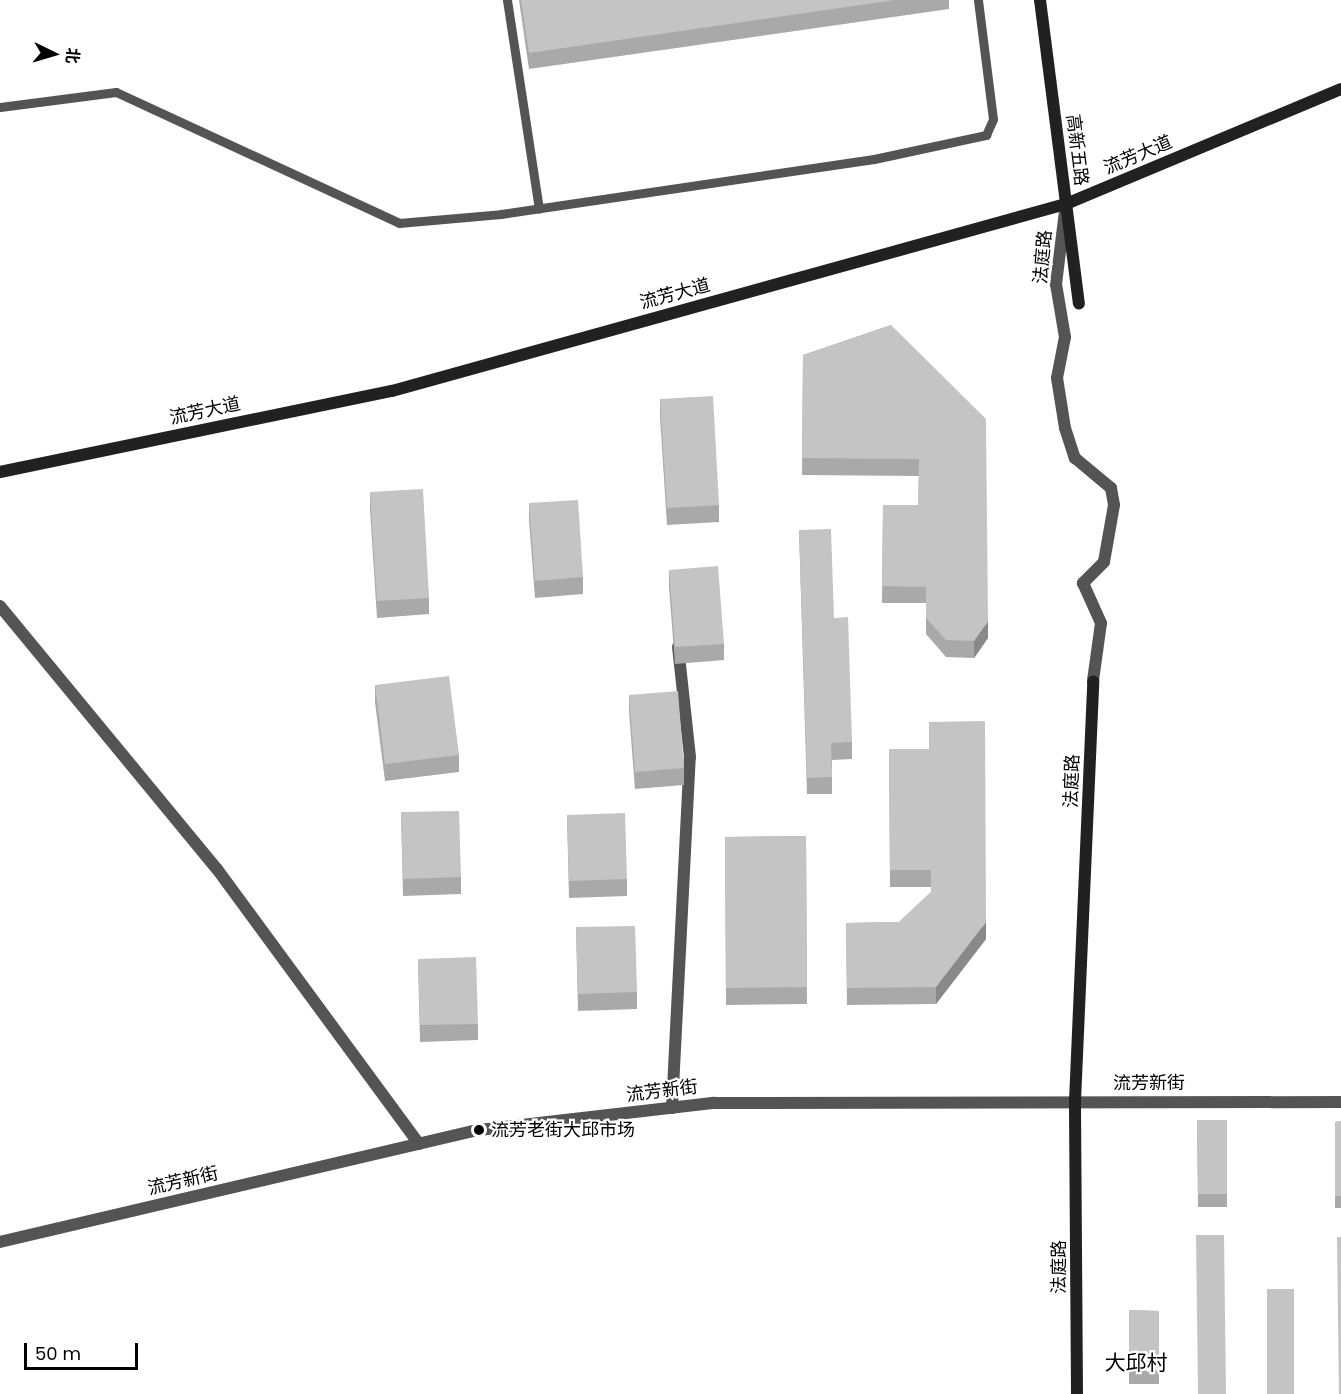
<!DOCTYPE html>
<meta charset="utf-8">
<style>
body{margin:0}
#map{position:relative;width:1341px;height:1394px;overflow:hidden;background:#fff;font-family:Poppins,"Noto Sans SC",sans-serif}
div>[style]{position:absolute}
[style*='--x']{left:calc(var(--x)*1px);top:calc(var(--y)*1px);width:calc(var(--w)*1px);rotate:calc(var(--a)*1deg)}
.service>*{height:9px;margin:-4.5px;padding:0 4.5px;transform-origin:4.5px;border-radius:4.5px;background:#545454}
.minor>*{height:12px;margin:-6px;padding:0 6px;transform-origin:6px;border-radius:6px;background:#545454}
.tertiary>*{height:12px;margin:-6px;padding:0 6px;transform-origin:6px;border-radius:6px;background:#545454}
.secondary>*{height:12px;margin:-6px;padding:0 6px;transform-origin:6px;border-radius:6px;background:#212121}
.wall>*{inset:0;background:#a9a9a9}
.shaded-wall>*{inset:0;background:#898989}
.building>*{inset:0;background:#c4c4c4}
.dots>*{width:16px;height:16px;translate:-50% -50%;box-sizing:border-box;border:3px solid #fff;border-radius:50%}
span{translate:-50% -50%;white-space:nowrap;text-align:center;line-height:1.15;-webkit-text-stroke:4.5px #fff;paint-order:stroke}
.street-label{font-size:18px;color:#000}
.poi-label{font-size:18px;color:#000}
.left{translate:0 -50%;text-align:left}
.quarter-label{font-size:21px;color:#000}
.north{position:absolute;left:24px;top:24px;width:60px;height:60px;-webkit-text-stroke:4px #fff;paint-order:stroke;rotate:95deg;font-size:16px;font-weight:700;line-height:24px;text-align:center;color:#000}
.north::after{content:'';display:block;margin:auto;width:21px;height:27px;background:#000;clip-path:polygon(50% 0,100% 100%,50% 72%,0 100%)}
.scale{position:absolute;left:24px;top:1343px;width:114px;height:27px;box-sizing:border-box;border:3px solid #000;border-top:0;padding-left:8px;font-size:18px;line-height:21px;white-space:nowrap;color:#000;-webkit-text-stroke:4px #fff;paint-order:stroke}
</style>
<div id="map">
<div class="service">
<i style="--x:507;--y:0;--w:211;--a:81.3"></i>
<i style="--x:0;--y:107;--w:117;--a:-7.4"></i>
<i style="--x:116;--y:92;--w:312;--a:24.8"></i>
<i style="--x:399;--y:223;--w:102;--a:-5"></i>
<i style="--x:501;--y:214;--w:377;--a:-8.4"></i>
<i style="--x:874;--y:159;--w:115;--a:-12.1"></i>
<i style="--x:986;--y:135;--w:17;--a:-66"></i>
<i style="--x:993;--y:119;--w:120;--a:-97.2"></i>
</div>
<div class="minor">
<i style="--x:1065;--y:211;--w:74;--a:97"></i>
<i style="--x:1056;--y:284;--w:54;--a:80.4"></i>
<i style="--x:1065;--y:337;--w:42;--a:101"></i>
<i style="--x:1057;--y:378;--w:51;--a:80.9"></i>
<i style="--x:1065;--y:428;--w:32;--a:72"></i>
<i style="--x:1075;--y:458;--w:47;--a:39.8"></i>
<i style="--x:1111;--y:488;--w:17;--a:80"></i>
<i style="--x:1114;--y:505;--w:58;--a:100"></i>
<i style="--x:1104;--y:562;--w:30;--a:135"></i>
<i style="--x:1083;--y:583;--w:44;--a:65.8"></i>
<i style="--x:1101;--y:623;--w:59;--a:97.9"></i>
<i style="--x:0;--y:606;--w:341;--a:50.5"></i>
<i style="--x:217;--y:869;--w:341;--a:53.7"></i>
<i style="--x:672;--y:1108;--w:351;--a:-87.1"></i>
<i style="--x:690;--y:757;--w:111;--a:-96.2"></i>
</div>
<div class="tertiary">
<i style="--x:0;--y:1242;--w:492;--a:-13.2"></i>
<i style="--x:479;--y:1130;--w:237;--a:-6.6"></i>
<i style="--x:714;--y:1103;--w:627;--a:-0.09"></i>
</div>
<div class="secondary">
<i style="--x:1040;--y:0;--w:306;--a:82.7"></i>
<i style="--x:0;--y:472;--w:400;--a:-11.7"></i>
<i style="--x:392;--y:391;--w:699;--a:-15.51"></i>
<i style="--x:1066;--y:204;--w:298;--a:-22.7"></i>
<i style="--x:1077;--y:1394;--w:293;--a:-90.4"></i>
<i style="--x:1075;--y:1101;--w:420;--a:-87.5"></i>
</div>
<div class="wall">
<i style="clip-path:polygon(519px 0,949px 0,949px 9px,529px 69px)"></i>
<i style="clip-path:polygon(891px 325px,988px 638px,974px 658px,946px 657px,926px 634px,926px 603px,882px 603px,883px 505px,918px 505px,919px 476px,802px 475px,803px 355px)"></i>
<i style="clip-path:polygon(660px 399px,719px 505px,719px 522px,667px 525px,660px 416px)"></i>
<i style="clip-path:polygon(370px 492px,429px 598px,429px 614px,377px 618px,370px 509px)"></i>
<i style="clip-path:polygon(529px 503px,583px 577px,583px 594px,535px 598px,529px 520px)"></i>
<i style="clip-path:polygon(799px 530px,834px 618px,852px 742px,852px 759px,832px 760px,832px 794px,807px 794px)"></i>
<i style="clip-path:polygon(669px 570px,724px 644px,724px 660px,675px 664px,669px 587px)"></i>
<i style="clip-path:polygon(375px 685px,459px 755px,459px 772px,385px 781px,375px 702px)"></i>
<i style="clip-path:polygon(629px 695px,684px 768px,684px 785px,635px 789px,629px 711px)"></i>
<i style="clip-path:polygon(889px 749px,986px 939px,936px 1004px,847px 1005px,846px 923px,899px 922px,931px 892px,931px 887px,890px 887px)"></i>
<i style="clip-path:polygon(401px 812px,461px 877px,461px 894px,403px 896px)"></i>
<i style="clip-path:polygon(567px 815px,627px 879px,627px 896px,569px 898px)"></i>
<i style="clip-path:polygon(806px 836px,807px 1004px,726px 1005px,725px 837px)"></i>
<i style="clip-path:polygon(576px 927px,637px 992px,637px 1009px,578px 1011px)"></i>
<i style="clip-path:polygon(418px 959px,478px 1024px,478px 1040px,420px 1042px)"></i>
<i style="clip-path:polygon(1197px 1120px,1227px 1120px,1227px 1207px,1198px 1207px)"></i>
<i style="clip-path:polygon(1341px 1121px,1341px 1208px,1335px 1208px,1335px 1122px)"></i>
<i style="clip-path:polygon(1129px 1310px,1159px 1311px,1159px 1384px,1129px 1384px)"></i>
</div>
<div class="shaded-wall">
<i style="clip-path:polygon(988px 621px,988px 638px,974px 658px,974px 641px)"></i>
<i style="clip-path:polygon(986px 922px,986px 939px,936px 1004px,936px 987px)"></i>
</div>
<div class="building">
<i style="clip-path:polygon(521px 0,895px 0,529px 53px)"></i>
<i style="clip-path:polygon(891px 325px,986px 419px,988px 621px,974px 641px,946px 640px,926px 618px,926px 587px,882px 586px,883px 505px,918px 505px,919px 459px,802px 458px,803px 355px)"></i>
<i style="clip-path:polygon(713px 396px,719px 505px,667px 508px,660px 399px)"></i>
<i style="clip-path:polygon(423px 489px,429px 598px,377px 601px,370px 492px)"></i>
<i style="clip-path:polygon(578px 500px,583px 577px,535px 581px,529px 503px)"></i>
<i style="clip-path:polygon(831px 529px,834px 618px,848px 617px,852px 742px,831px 743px,832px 777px,807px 778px,799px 530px)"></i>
<i style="clip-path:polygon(718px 566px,724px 644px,675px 647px,669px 570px)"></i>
<i style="clip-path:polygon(449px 676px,459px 755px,385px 764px,375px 685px)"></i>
<i style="clip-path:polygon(678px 691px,684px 768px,635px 772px,629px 695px)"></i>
<i style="clip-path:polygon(985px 721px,986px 922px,936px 987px,847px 988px,846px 923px,899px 922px,931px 892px,931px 870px,890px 870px,889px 749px,929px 749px,929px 722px)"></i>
<i style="clip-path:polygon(459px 811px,461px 877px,403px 879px,401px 812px)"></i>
<i style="clip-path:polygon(625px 813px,627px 879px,569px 881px,567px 815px)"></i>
<i style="clip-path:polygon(806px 836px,807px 987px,726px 988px,725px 837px)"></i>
<i style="clip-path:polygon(635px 926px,637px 992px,578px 994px,576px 927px)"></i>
<i style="clip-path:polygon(476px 957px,478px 1024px,420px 1025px,418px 959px)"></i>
<i style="clip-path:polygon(1197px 1120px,1227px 1120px,1227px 1194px,1198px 1194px)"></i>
<i style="clip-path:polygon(1341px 1121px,1341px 1196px,1335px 1196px,1335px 1122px)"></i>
<i style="clip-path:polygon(1196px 1235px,1224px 1235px,1226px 1394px,1198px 1394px)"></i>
<i style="clip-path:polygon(1337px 1237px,1341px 1237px,1341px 1394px,1339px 1394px)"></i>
<i style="clip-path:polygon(1267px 1289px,1294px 1289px,1294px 1394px,1267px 1394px)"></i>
<i style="clip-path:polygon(1129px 1310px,1159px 1311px,1159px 1371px,1129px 1371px)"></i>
</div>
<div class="dots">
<i style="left:479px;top:1130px;background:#000"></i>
</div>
<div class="street-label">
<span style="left:1077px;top:150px;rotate:83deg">高新五路</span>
<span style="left:1138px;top:155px;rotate:-23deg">流芳大道</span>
<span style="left:1043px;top:257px;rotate:-85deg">法庭路</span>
<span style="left:675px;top:294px;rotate:-15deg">流芳大道</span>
<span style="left:205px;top:411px;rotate:-12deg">流芳大道</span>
<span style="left:1072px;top:781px;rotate:-88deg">法庭路</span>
<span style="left:1149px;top:1083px">流芳新街</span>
<span style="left:662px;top:1091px;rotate:-7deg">流芳新街</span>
<span style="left:183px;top:1181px;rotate:-13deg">流芳新街</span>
<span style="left:1059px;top:1267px;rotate:-90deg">法庭路</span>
</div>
<div class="poi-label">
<span class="left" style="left:491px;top:1130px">流芳老街大邱市场</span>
</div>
<div class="quarter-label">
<span style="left:1136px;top:1363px">大邱村</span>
</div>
<div class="north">北</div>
<div class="scale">50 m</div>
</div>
